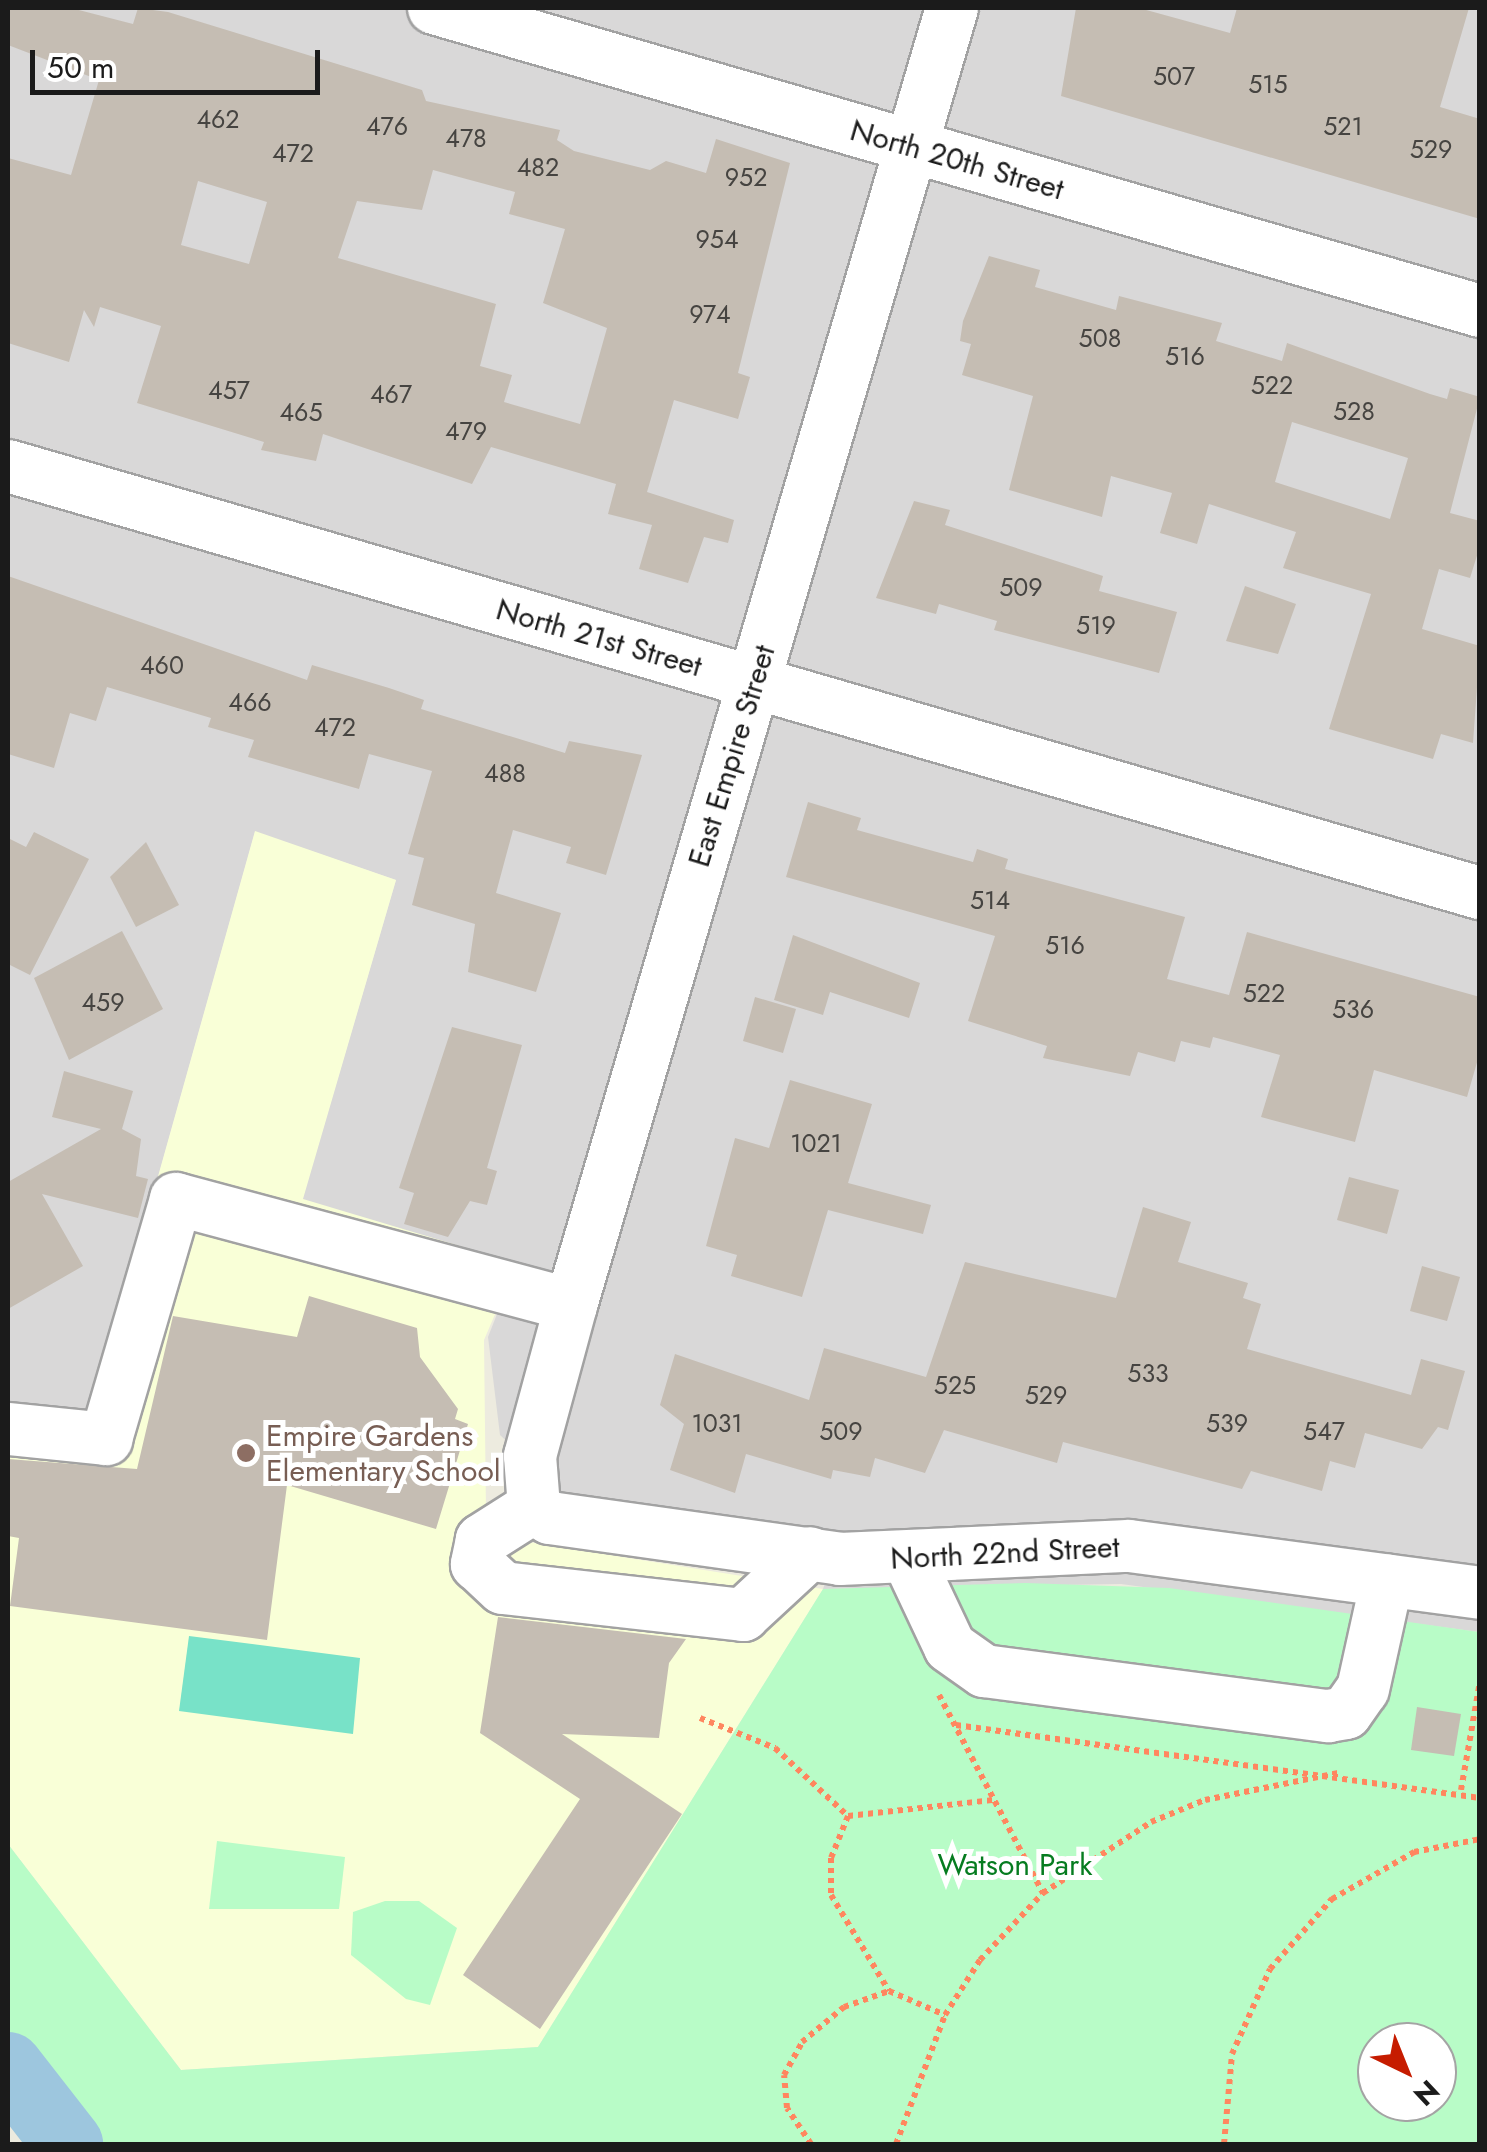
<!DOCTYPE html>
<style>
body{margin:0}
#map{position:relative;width:1487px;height:2152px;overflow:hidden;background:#edebdf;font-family:Jost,sans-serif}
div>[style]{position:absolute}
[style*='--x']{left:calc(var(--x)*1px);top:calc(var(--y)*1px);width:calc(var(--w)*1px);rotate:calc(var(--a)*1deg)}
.residential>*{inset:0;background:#d9d8d8}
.education>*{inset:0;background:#f9ffd7}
.park>*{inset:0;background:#b8fcc7}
.pitch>*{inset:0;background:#78e2c8}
.river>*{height:70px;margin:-35px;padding:0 35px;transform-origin:35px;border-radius:35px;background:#9dc6de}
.building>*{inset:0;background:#c5bdb3}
.path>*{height:6px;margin-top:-3px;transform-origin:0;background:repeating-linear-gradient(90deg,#ff865f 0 5px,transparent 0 10px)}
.roads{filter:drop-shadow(2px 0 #a2a2a2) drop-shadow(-2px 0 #a2a2a2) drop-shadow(0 2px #a2a2a2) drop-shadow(0 -2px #a2a2a2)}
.minor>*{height:52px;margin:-26px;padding:0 26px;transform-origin:26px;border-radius:26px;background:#fff}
.dots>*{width:28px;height:28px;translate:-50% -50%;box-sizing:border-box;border:5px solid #fff;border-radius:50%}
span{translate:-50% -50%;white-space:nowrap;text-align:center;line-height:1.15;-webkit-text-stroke:10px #fff;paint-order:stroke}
.number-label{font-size:25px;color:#464441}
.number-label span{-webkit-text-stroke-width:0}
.street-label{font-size:30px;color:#1b1b1b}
.education-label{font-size:30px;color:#785e54}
.left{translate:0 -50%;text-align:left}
.park-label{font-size:30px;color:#067c20}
.frame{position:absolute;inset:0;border:10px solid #1b1b1b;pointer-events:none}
.north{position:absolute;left:1357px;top:2022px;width:100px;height:100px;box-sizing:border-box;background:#fff;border:2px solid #a4a4a4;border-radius:50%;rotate:137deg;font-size:28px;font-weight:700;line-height:40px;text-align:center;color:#1b1b1b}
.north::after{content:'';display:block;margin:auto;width:35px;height:45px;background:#c61c00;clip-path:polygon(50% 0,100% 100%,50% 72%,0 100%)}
.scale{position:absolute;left:30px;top:50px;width:290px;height:45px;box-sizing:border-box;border:5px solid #1b1b1b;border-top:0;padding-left:12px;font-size:30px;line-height:35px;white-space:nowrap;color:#1b1b1b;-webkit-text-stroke:8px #fff;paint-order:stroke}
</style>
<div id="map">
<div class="residential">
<i style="clip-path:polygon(8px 8px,1479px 8px,1479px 1632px,1121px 1584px,823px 1589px,840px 1541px,562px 1493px,500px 1435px,488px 1337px,517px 1263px,302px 1200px,396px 880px,255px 832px,91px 1416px,8px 1405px)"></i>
</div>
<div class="education">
<i style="clip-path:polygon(255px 831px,396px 880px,303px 1199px,517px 1263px,484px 1340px,486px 1513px,528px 1542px,823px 1589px,538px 2047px,181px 2070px,8px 1844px,8px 1405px,91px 1415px)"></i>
</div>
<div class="park">
<i style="clip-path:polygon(evenodd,1026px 1583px,1169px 1588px,1479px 1632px,1479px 2144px,57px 2144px,8px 2084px,8px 1844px,181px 2070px,538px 2047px,823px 1589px,1026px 1583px,1377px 2042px,1437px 2042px,1437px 2102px,1377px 2102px,1377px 2042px)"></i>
<i style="clip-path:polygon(217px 1841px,345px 1857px,339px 1909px,209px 1909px)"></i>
<i style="clip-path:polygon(385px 1901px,419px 1901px,457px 1928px,430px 2005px,406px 1999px,351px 1955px,353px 1912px)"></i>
</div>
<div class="pitch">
<i style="clip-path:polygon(189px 1636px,360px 1658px,353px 1734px,179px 1711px)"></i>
</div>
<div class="river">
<i style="--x:8;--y:2067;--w:98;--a:52.1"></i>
</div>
<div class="building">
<i style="clip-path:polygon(evenodd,8px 8px,71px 8px,133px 24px,138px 8px,168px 12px,422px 90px,426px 101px,560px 130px,557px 140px,574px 151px,650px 170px,666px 161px,706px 173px,716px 139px,790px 163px,738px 373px,750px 377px,738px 419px,674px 400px,647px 492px,734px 520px,728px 543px,704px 537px,688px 583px,639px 569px,652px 525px,608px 514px,616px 484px,491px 447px,472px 484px,323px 434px,316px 461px,261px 450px,264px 442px,137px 403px,161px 326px,100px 307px,94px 327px,84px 310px,69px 362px,8px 343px,8px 158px,71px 175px,99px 80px,8px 45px,8px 8px,433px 170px,515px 192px,509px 214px,565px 229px,543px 303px,607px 328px,580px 424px,504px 402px,512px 375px,480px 366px,496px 304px,338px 258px,357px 201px,422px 210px,433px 170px,8px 8px,198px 181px,267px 202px,249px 264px,181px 245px,198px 181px)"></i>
<i style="clip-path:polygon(1076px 8px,1139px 8px,1230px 33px,1237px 8px,1469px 8px,1440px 107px,1480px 119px,1480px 219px,1061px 96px)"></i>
<i style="clip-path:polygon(evenodd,989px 256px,1040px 270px,1035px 287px,1116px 310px,1119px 296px,1222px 323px,1216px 341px,1282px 361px,1287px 343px,1430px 394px,1447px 399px,1450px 388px,1480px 397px,1450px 513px,1480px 521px,1480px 546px,1470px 578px,1439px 569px,1422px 629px,1480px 646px,1473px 743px,1441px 734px,1433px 759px,1329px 729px,1371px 594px,1283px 568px,1296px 532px,1209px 504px,1197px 544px,1160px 533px,1172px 493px,1111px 476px,1102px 517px,1009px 490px,1033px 396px,962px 375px,971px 344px,960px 341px,963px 321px,989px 256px,1292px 422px,1408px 458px,1390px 519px,1275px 482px,1292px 422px)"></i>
<i style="clip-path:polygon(914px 501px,950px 510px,945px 525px,1103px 576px,1099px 591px,1177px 612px,1159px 673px,994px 630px,997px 621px,939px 604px,936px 614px,876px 598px)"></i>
<i style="clip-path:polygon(8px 576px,307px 680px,312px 665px,389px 688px,424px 700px,421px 709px,565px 753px,569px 741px,642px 755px,606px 875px,566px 863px,571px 847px,513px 830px,496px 893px,561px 913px,536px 992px,468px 972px,475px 924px,412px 905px,424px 858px,408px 854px,432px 771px,369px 754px,359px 789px,248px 757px,254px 740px,208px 727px,211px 718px,107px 687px,96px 721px,70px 713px,54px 768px,8px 754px)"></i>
<i style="clip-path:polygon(1245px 586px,1296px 604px,1278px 654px,1226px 641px)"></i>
<i style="clip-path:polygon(808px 802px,861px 818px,857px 830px,973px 862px,977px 849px,1008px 859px,1005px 869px,1185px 917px,1167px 979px,1229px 995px,1247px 932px,1480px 997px,1480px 1052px,1467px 1097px,1374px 1070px,1355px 1142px,1261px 1117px,1280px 1055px,1213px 1037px,1210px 1048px,1181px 1041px,1175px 1062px,1138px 1052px,1130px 1076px,1043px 1058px,1047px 1046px,968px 1021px,995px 936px,786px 877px)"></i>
<i style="clip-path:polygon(34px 832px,89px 859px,30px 975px,8px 964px,8px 838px,26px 847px)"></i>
<i style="clip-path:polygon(146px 842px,179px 905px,136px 927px,110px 877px)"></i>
<i style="clip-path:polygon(122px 931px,163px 1009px,69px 1060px,34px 978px)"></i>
<i style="clip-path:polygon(793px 935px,920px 983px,909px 1018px,830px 992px,823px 1015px,774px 1000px)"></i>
<i style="clip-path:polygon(755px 997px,796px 1009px,783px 1053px,743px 1041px)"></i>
<i style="clip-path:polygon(452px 1027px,522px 1045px,487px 1168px,497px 1171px,487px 1205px,470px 1201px,448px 1237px,404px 1224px,414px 1193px,399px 1188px)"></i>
<i style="clip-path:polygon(64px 1071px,133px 1091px,122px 1129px,141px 1139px,136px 1176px,148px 1179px,138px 1218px,42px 1194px,83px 1266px,8px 1309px,8px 1182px,101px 1129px,52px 1117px)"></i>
<i style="clip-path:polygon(790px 1080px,872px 1104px,848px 1183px,931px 1205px,923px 1234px,828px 1210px,802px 1297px,731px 1276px,737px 1255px,706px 1246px,735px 1138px,769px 1148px)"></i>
<i style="clip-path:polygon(1349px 1177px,1399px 1190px,1387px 1234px,1337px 1220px)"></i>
<i style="clip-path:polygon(1143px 1207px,1191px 1222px,1178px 1262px,1248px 1283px,1243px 1298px,1261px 1304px,1247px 1349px,1411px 1395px,1421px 1359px,1465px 1371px,1448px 1430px,1438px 1427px,1422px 1449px,1365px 1433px,1355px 1468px,1330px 1461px,1322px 1491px,1251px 1471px,1242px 1489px,1063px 1442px,1057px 1463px,944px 1430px,925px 1473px,875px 1458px,870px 1477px,833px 1470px,831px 1479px,746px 1454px,735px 1493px,670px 1470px,684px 1424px,660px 1405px,675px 1354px,809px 1400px,824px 1348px,926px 1377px,965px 1262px,1116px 1298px)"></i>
<i style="clip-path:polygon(1422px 1266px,1460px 1277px,1447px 1321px,1410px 1311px)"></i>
<i style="clip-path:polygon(309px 1296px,417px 1328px,420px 1357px,458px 1409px,455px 1419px,468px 1424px,436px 1529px,287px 1485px,267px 1640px,10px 1606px,19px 1538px,8px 1536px,8px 1459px,137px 1469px,173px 1316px,297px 1337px)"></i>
<i style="clip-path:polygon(498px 1617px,686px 1639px,669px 1663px,659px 1738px,562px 1734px,682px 1814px,540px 2029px,463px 1975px,580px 1799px,480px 1733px)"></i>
<i style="clip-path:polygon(1417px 1707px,1461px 1714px,1454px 1756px,1411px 1750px)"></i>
</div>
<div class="path">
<i style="--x:939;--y:1695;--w:224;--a:62.3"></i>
<i style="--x:700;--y:1718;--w:81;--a:21.8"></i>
<i style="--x:775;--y:1748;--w:100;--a:43"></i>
<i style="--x:848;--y:1816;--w:147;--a:-6.3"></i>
<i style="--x:956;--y:1725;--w:529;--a:7.93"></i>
<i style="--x:1461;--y:1790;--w:111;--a:-80.1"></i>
<i style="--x:848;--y:1816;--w:45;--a:112"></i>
<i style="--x:831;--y:1858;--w:37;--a:90"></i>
<i style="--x:831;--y:1895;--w:112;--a:58.9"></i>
<i style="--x:811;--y:2144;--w:43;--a:-123.7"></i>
<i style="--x:787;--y:2108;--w:33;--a:-95"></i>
<i style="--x:784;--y:2075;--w:38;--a:-61"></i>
<i style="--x:802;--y:2042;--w:55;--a:-39.8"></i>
<i style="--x:844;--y:2007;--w:48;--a:-19.6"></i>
<i style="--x:889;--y:1991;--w:61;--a:23.2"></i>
<i style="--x:896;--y:2144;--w:138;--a:-69.2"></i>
<i style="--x:945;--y:2015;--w:65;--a:-57.5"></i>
<i style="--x:980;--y:1960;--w:92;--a:-46.8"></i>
<i style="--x:1043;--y:1893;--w:129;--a:-33.3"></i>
<i style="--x:1151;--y:1822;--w:58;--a:-22.2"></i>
<i style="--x:1205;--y:1800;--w:136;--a:-11.5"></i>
<i style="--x:1224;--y:2144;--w:90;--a:-84.9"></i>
<i style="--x:1232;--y:2054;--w:93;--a:-65.9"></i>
<i style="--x:1270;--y:1969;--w:94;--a:-48.5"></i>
<i style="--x:1332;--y:1899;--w:95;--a:-29.8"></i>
<i style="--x:1414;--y:1852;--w:67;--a:-11.1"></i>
</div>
<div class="roads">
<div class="minor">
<i style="--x:434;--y:8;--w:1089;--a:16.15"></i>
<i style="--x:8;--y:466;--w:1533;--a:16.18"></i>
<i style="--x:8;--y:1429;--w:99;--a:5.8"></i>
<i style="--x:106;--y:1439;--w:250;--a:-73.7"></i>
<i style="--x:176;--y:1199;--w:409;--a:15"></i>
<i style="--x:534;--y:1507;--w:51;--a:-94.5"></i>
<i style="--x:530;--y:1456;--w:156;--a:-74.8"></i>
<i style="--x:571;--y:1305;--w:1352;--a:-73.63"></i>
<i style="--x:534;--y:1507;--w:19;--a:35"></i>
<i style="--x:550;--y:1518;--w:293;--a:8"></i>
<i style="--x:840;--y:1559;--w:289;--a:-2.6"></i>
<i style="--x:1129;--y:1546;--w:354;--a:7.6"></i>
<i style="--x:534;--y:1507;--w:62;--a:147.6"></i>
<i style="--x:482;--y:1540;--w:25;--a:102"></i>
<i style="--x:477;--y:1564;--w:35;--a:43"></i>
<i style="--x:503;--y:1588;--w:242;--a:6.4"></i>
<i style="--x:743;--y:1615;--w:91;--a:-42.8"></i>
<i style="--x:908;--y:1558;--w:98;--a:64.7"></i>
<i style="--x:950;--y:1647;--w:42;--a:35.2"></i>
<i style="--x:984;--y:1671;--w:347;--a:7.5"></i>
<i style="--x:1328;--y:1716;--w:18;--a:-9"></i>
<i style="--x:1346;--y:1713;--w:29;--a:-55"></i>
<i style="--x:1363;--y:1689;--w:111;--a:-77.5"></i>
</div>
</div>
<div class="dots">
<i style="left:246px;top:1453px;background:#8d6e63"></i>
</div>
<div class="number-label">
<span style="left:1174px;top:76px">507</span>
<span style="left:1268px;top:84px">515</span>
<span style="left:218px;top:119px">462</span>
<span style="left:387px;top:126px">476</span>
<span style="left:1343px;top:126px">521</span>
<span style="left:466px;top:138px">478</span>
<span style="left:1431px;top:149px">529</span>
<span style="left:293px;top:153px">472</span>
<span style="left:538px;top:167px">482</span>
<span style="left:746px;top:177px">952</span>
<span style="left:717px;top:239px">954</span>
<span style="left:710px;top:314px">974</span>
<span style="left:1100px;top:338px">508</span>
<span style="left:1185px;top:356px">516</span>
<span style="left:1272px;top:385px">522</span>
<span style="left:229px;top:390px">457</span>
<span style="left:391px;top:394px">467</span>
<span style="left:1354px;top:411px">528</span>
<span style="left:301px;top:412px">465</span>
<span style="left:466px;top:431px">479</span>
<span style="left:1021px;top:587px">509</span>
<span style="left:1096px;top:625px">519</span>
<span style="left:162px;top:665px">460</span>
<span style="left:250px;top:702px">466</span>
<span style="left:335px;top:727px">472</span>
<span style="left:505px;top:773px">488</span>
<span style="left:990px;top:900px">514</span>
<span style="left:1065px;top:945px">516</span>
<span style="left:1264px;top:993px">522</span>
<span style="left:103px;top:1002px">459</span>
<span style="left:1353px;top:1009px">536</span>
<span style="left:816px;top:1143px">1021</span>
<span style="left:1148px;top:1373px">533</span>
<span style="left:955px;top:1385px">525</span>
<span style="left:1046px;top:1395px">529</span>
<span style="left:717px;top:1423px">1031</span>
<span style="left:1227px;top:1423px">539</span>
<span style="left:841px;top:1431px">509</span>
<span style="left:1324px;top:1431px">547</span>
</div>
<div class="street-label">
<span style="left:957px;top:160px;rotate:16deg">North 20th Street</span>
<span style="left:599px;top:638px;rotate:16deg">North 21st Street</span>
<span style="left:732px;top:756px;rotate:-73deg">East Empire Street</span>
<span style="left:1005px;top:1553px;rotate:-3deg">North 22nd Street</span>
</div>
<div class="education-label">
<span class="left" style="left:266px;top:1453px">Empire Gardens<br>Elementary School</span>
</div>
<div class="park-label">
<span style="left:1015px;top:1865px">Watson Park</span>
</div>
<div class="frame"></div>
<div class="north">N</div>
<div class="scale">50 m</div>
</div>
